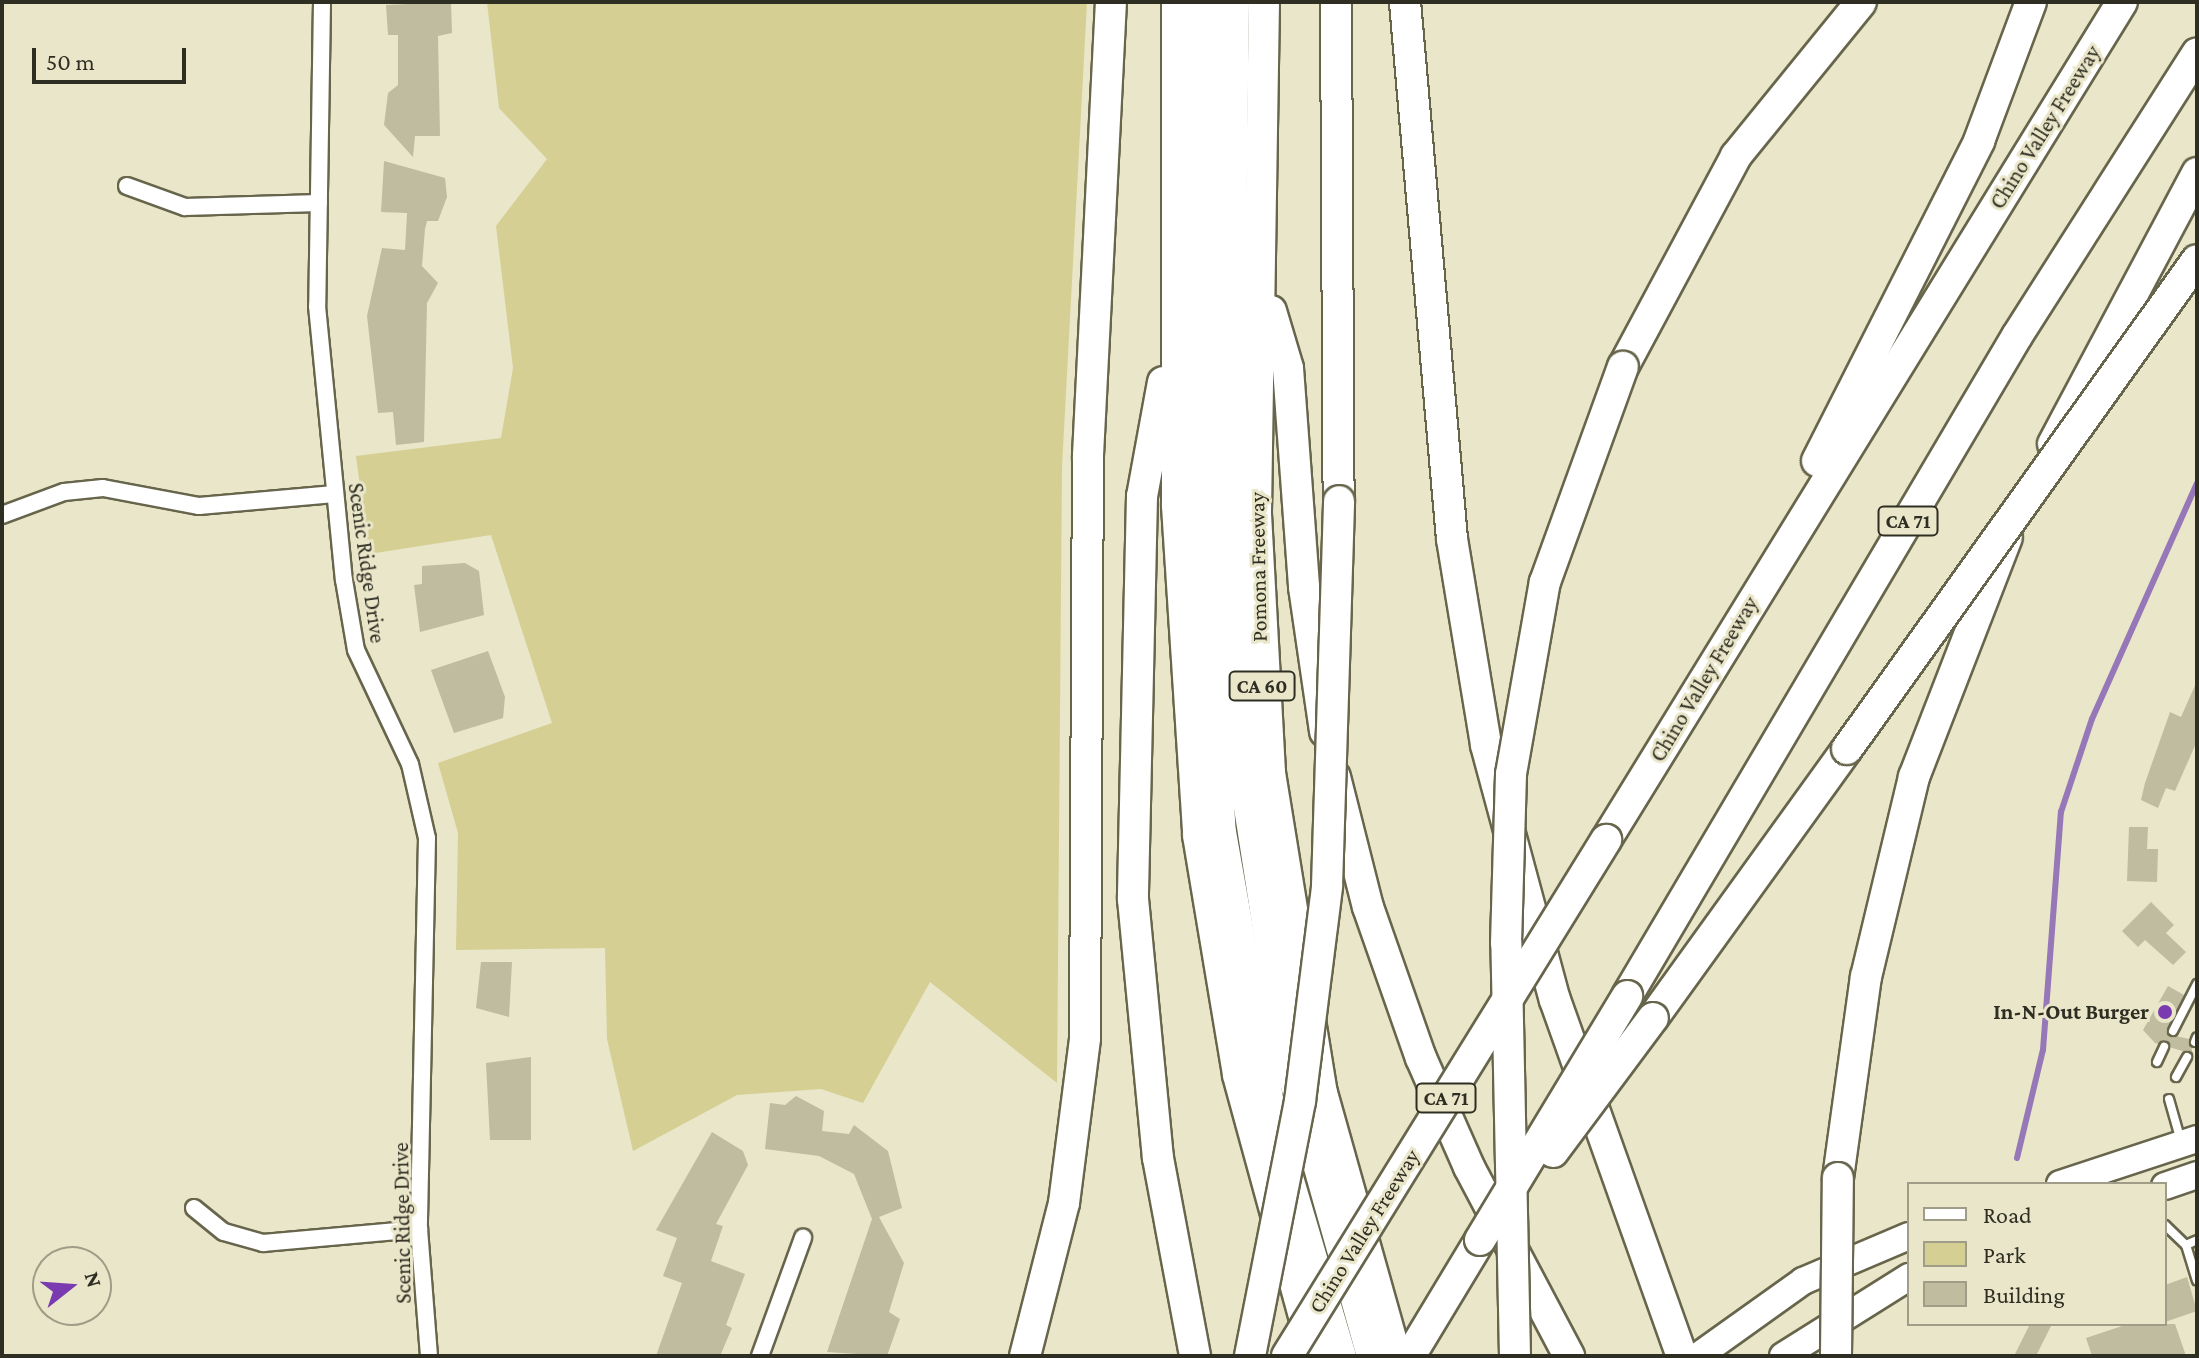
<!DOCTYPE html>
<style>
body{margin:0}
#map{position:relative;width:2199px;height:1358px;overflow:hidden;background:#e9e6c9;font-family:"Crimson Pro",serif}
div>[style]{position:absolute}
[style*='--x']{left:calc(var(--x)*1px);top:calc(var(--y)*1px);width:calc(var(--w)*1px);rotate:calc(var(--a)*1deg)}
.green>*{inset:0;background:#d5cf93}
.stream>*{height:6px;margin:-3px;padding:0 3px;transform-origin:3px;border-radius:3px;background:#9677b7}
.building>*{inset:0;background:#bfbca0}
.roads{filter:drop-shadow(2px 0 #67654b) drop-shadow(-2px 0 #67654b) drop-shadow(0 2px #67654b) drop-shadow(0 -2px #67654b)}
.service>*{height:8px;margin:-4px;padding:0 4px;transform-origin:4px;border-radius:4px;background:#fff}
.minor>*{height:16px;margin:-8px;padding:0 8px;transform-origin:8px;border-radius:8px;background:#fff}
.primary>*{height:26px;margin:-13px;padding:0 13px;transform-origin:13px;border-radius:13px;background:#fff}
.motorway>*{height:30px;margin:-15px;padding:0 15px;transform-origin:15px;border-radius:15px;background:#fff}
.bridges{filter:drop-shadow(2px 0 #67654b) drop-shadow(-2px 0 #67654b) drop-shadow(0 2px #67654b) drop-shadow(0 -2px #67654b)}
.motorway-bridge>*{height:30px;margin:-15px;padding:0 15px;transform-origin:15px;border-radius:15px;background:#fff}
.dots>*{width:22px;height:22px;translate:-50% -50%;box-sizing:border-box;border:4px solid #e9e6c9;border-radius:50%}
span{translate:-50% -50%;white-space:nowrap;text-align:center;line-height:1.15;-webkit-text-stroke:6px #e9e6c9;paint-order:stroke}
.shield-label span{padding:2px 6px;background:#e9e6c9;border:2px solid;border-radius:6px;-webkit-text-stroke-width:0}
.shield-label{font-size:20px;color:#2f2e23;font-weight:700}
.street-label{font-size:22px;color:#2f2e23}
.poi-label{font-size:22px;color:#2f2e23;font-weight:700}
.right{translate:-100% -50%;text-align:right}
.frame{position:absolute;inset:0;border:4px solid #2f2e23;pointer-events:none}
.legend{position:absolute;left:1907px;top:1182px;width:260px;height:144px;box-sizing:border-box;background:#e9e6c9;border:2px solid #9f9c87;margin:0;padding:10px 14px;list-style:none;font-size:24px;color:#2f2e23}
.legend li{display:flex;align-items:center;gap:16px;height:40px}
.legend b{width:40px;border:2px solid #9f9c87}
.north{position:absolute;left:32px;top:1246px;width:80px;height:80px;box-sizing:border-box;background:#e9e6c9;border:2px solid #9f9c87;border-radius:50%;rotate:73deg;font-size:22px;font-weight:700;line-height:32px;text-align:center;color:#2f2e23}
.north::after{content:'';display:block;margin:auto;width:28px;height:36px;background:#7b3bb0;clip-path:polygon(50% 0,100% 100%,50% 72%,0 100%)}
.scale{position:absolute;left:32px;top:48px;width:154px;height:36px;box-sizing:border-box;border:4px solid #2f2e23;border-top:0;padding-left:10px;font-size:24px;line-height:28px;white-space:nowrap;color:#2f2e23;-webkit-text-stroke:6px #e9e6c9;paint-order:stroke}
</style>
<div id="map">
<div class="green">
<i style="clip-path:polygon(487px 2px,1087px 2px,1062px 467px,1057px 1083px,930px 982px,863px 1103px,821px 1089px,737px 1095px,633px 1151px,607px 1039px,605px 948px,456px 950px,458px 833px,438px 763px,552px 723px,491px 535px,369px 554px,356px 456px,501px 438px,513px 368px,496px 226px,547px 159px,499px 108px)"></i>
</div>
<div class="stream">
<i style="--x:2017;--y:1158;--w:111;--a:-76.5"></i>
<i style="--x:2043;--y:1050;--w:239;--a:-85.7"></i>
<i style="--x:2061;--y:812;--w:98;--a:-71.6"></i>
<i style="--x:2092;--y:719;--w:258;--a:-66"></i>
</div>
<div class="building">
<i style="clip-path:polygon(451px 2px,452px 33px,438px 36px,440px 136px,415px 136px,413px 157px,384px 125px,388px 93px,398px 85px,398px 35px,388px 35px,386px 5px)"></i>
<i style="clip-path:polygon(384px 161px,445px 178px,447px 197px,438px 221px,427px 221px,425px 229px,422px 266px,438px 283px,427px 303px,424px 442px,396px 445px,393px 412px,378px 413px,367px 316px,382px 248px,405px 250px,407px 213px,381px 212px)"></i>
<i style="clip-path:polygon(465px 563px,479px 571px,484px 615px,420px 632px,414px 585px,422px 584px,422px 566px)"></i>
<i style="clip-path:polygon(488px 651px,505px 697px,503px 718px,454px 733px,431px 670px)"></i>
<i style="clip-path:polygon(2197px 681px,2197px 741px,2175px 791px,2166px 788px,2158px 808px,2141px 800px,2145px 783px,2170px 712px,2181px 717px)"></i>
<i style="clip-path:polygon(2129px 827px,2148px 827px,2147px 849px,2158px 849px,2157px 882px,2127px 881px)"></i>
<i style="clip-path:polygon(2151px 902px,2174px 925px,2166px 933px,2186px 952px,2173px 965px,2145px 940px,2138px 947px,2122px 931px)"></i>
<i style="clip-path:polygon(481px 962px,512px 962px,509px 1017px,476px 1008px)"></i>
<i style="clip-path:polygon(2168px 986px,2184px 995px,2167px 1034px,2189px 1039px,2193px 1054px,2155px 1043px,2143px 1030px)"></i>
<i style="clip-path:polygon(531px 1057px,531px 1140px,490px 1140px,486px 1063px)"></i>
<i style="clip-path:polygon(796px 1096px,824px 1111px,822px 1131px,849px 1134px,854px 1125px,888px 1151px,902px 1208px,879px 1217px,904px 1263px,889px 1312px,900px 1319px,887px 1356px,827px 1352px,872px 1219px,854px 1174px,819px 1156px,765px 1149px,770px 1103px,785px 1105px)"></i>
<i style="clip-path:polygon(712px 1132px,743px 1151px,748px 1165px,716px 1224px,723px 1226px,711px 1261px,745px 1274px,726px 1325px,732px 1328px,720px 1356px,656px 1356px,682px 1283px,663px 1276px,677px 1238px,656px 1230px)"></i>
<i style="clip-path:polygon(2187px 1277px,2197px 1311px,2165px 1322px,2165px 1285px)"></i>
<i style="clip-path:polygon(2030px 1324px,2052px 1324px,2036px 1356px,2014px 1356px)"></i>
<i style="clip-path:polygon(2128px 1324px,2175px 1324px,2186px 1356px,2092px 1356px,2086px 1338px)"></i>
</div>
<div class="roads">
<div class="service">
<i style="--x:2173;--y:1031;--w:53;--a:-62.9"></i>
<i style="--x:2195;--y:1042;--w:5;--a:-68"></i>
<i style="--x:2157;--y:1062;--w:17;--a:-65"></i>
<i style="--x:2176;--y:1077;--w:23;--a:-61"></i>
<i style="--x:2169;--y:1099;--w:44;--a:74.1"></i>
<i style="--x:2165;--y:1225;--w:29;--a:44"></i>
<i style="--x:2186;--y:1245;--w:12;--a:-24"></i>
<i style="--x:2186;--y:1245;--w:37;--a:73"></i>
</div>
<div class="minor">
<i style="--x:322;--y:2;--w:304;--a:90.9"></i>
<i style="--x:317;--y:306;--w:275;--a:84.4"></i>
<i style="--x:344;--y:580;--w:71;--a:80.3"></i>
<i style="--x:356;--y:650;--w:126;--a:64.7"></i>
<i style="--x:410;--y:764;--w:76;--a:77.1"></i>
<i style="--x:427;--y:838;--w:391;--a:91.2"></i>
<i style="--x:419;--y:1229;--w:127;--a:85.5"></i>
<i style="--x:127;--y:186;--w:62;--a:19.9"></i>
<i style="--x:185;--y:207;--w:134;--a:-1.7"></i>
<i style="--x:2;--y:515;--w:66;--a:-20.4"></i>
<i style="--x:64;--y:492;--w:39;--a:-6"></i>
<i style="--x:103;--y:488;--w:98;--a:10.6"></i>
<i style="--x:199;--y:506;--w:136;--a:-5.1"></i>
<i style="--x:194;--y:1208;--w:38;--a:39"></i>
<i style="--x:224;--y:1232;--w:41;--a:15.8"></i>
<i style="--x:263;--y:1243;--w:157;--a:-5.1"></i>
<i style="--x:760;--y:1356;--w:126;--a:-70"></i>
</div>
<div class="primary">
<i style="--x:2060;--y:1184;--w:144;--a:-18.2"></i>
<i style="--x:2165;--y:1186;--w:34;--a:-19"></i>
<i style="--x:1698;--y:1356;--w:129;--a:-35.5"></i>
<i style="--x:1803;--y:1281;--w:115;--a:-23"></i>
<i style="--x:1783;--y:1356;--w:149;--a:-32.1"></i>
</div>
<div class="motorway">
<i style="--x:1177;--y:2;--w:504;--a:90"></i>
<i style="--x:1177;--y:506;--w:330;--a:86.3"></i>
<i style="--x:1198;--y:835;--w:243;--a:80.5"></i>
<i style="--x:1238;--y:1075;--w:291;--a:74.7"></i>
<i style="--x:1205;--y:2;--w:532;--a:90.32"></i>
<i style="--x:1202;--y:534;--w:299;--a:86.4"></i>
<i style="--x:1221;--y:832;--w:300;--a:80"></i>
<i style="--x:1273;--y:1127;--w:239;--a:73.5"></i>
<i style="--x:1234;--y:2;--w:467;--a:90.7"></i>
<i style="--x:1228;--y:469;--w:300;--a:87.1"></i>
<i style="--x:1243;--y:769;--w:291;--a:81.1"></i>
<i style="--x:1288;--y:1057;--w:311;--a:74.3"></i>
<i style="--x:1264;--y:2;--w:512;--a:90.9"></i>
<i style="--x:1256;--y:514;--w:259;--a:86.9"></i>
<i style="--x:1270;--y:773;--w:324;--a:80.8"></i>
<i style="--x:1322;--y:1093;--w:273;--a:74.3"></i>
<i style="--x:1336;--y:2;--w:499;--a:89.7"></i>
<i style="--x:1405;--y:2;--w:539;--a:85"></i>
<i style="--x:1452;--y:539;--w:209;--a:80.6"></i>
<i style="--x:1486;--y:745;--w:264;--a:74.9"></i>
<i style="--x:1555;--y:1000;--w:378;--a:70.4"></i>
<i style="--x:1271;--y:311;--w:59;--a:73.4"></i>
<i style="--x:1288;--y:368;--w:220;--a:85.8"></i>
<i style="--x:1304;--y:587;--w:146;--a:81.7"></i>
<i style="--x:1623;--y:367;--w:239;--a:-61.8"></i>
<i style="--x:1736;--y:156;--w:198;--a:-50.9"></i>
<i style="--x:1163;--y:382;--w:116;--a:100.4"></i>
<i style="--x:1142;--y:496;--w:403;--a:91.3"></i>
<i style="--x:1133;--y:899;--w:260;--a:84.5"></i>
<i style="--x:1158;--y:1158;--w:201;--a:79.4"></i>
<i style="--x:2053;--y:444;--w:307;--a:-62"></i>
<i style="--x:1817;--y:461;--w:359;--a:-63.1"></i>
<i style="--x:1979;--y:141;--w:148;--a:-69.5"></i>
<i style="--x:1335;--y:777;--w:134;--a:75.8"></i>
<i style="--x:1368;--y:907;--w:160;--a:70.7"></i>
<i style="--x:1421;--y:1058;--w:119;--a:66.2"></i>
<i style="--x:1469;--y:1167;--w:214;--a:62.1"></i>
<i style="--x:1606;--y:840;--w:984;--a:-58.38"></i>
<i style="--x:1627;--y:996;--w:767;--a:-59.42"></i>
<i style="--x:2017;--y:336;--w:335;--a:-57.5"></i>
<i style="--x:1653;--y:1018;--w:332;--a:-54.2"></i>
<i style="--x:1838;--y:1178;--w:203;--a:-82.1"></i>
<i style="--x:1866;--y:977;--w:206;--a:-76.5"></i>
<i style="--x:1914;--y:777;--w:257;--a:-68.8"></i>
<i style="--x:1025;--y:1356;--w:158;--a:-75.7"></i>
<i style="--x:1064;--y:1203;--w:166;--a:-82.7"></i>
<i style="--x:1085;--y:1038;--w:583;--a:-89.71"></i>
<i style="--x:1088;--y:455;--w:454;--a:-87.1"></i>
<i style="--x:1410;--y:1356;--w:135;--a:-58.9"></i>
</div>
</div>
<div class="bridges">
<div class="motorway-bridge">
<i style="--x:1847;--y:749;--w:601;--a:-54.41"></i>
<i style="--x:1553;--y:1152;--w:167;--a:-53.3"></i>
<i style="--x:1480;--y:1240;--w:285;--a:-58.9"></i>
<i style="--x:1250;--y:1356;--w:260;--a:-78.9"></i>
<i style="--x:1300;--y:1101;--w:217;--a:-82.8"></i>
<i style="--x:1327;--y:886;--w:385;--a:-88.2"></i>
<i style="--x:1287;--y:1356;--w:607;--a:-58.27"></i>
<i style="--x:1515;--y:1356;--w:413;--a:-91.2"></i>
<i style="--x:1506;--y:943;--w:169;--a:-88.3"></i>
<i style="--x:1511;--y:774;--w:195;--a:-80"></i>
<i style="--x:1545;--y:582;--w:229;--a:-70.1"></i>
<i style="--x:1836;--y:1356;--w:178;--a:-89.4"></i>
</div>
</div>
<div class="dots">
<i style="left:2165px;top:1012px;background:#7b3bb0"></i>
</div>
<div class="shield-label">
<span style="left:1908px;top:521px">CA 71</span>
<span style="left:1262px;top:686px">CA 60</span>
<span style="left:1446px;top:1098px">CA 71</span>
</div>
<div class="street-label">
<span style="left:2045px;top:127px;rotate:-58deg">Chino Valley Freeway</span>
<span style="left:367px;top:563px;rotate:82deg">Scenic Ridge Drive</span>
<span style="left:1258px;top:567px;rotate:-91deg">Pomona Freeway</span>
<span style="left:1704px;top:679px;rotate:-59deg">Chino Valley Freeway</span>
<span style="left:402px;top:1223px;rotate:-91deg">Scenic Ridge Drive</span>
<span style="left:1364px;top:1231px;rotate:-58deg">Chino Valley Freeway</span>
</div>
<div class="poi-label">
<span class="right" style="left:2149px;top:1012px">In-N-Out Burger</span>
</div>
<div class="frame"></div>
<ul class="legend">
<li><b style="height:10px;background:#fff"></b>Road</li>
<li><b style="height:22px;background:#d5cf93"></b>Park</li>
<li><b style="height:22px;background:#bfbca0"></b>Building</li>
</ul>
<div class="north">N</div>
<div class="scale">50 m</div>
</div>
